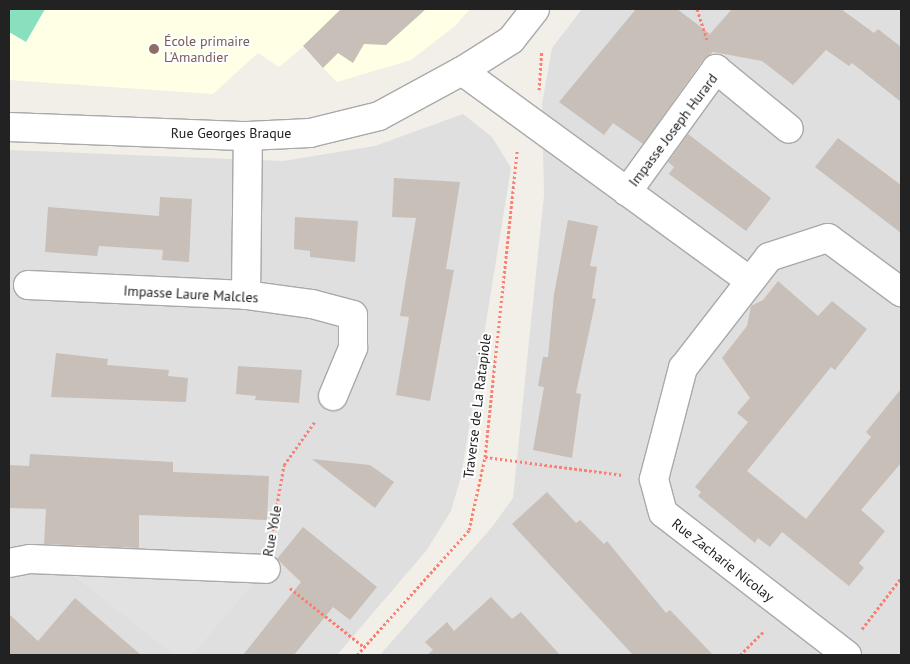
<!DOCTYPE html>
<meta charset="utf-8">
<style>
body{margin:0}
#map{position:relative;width:910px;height:664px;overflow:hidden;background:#f2efe9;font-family:"PT Sans",sans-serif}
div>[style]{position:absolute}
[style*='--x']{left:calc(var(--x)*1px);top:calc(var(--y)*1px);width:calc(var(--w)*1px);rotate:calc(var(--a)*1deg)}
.residential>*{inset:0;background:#e0dfdf}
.education>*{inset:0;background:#ffffe5}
.pitch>*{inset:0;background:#88e0be}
.parking>*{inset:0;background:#e2e2e2}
.building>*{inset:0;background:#c7bfb8}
.path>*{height:3px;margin-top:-1.5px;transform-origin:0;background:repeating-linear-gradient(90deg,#fa8072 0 2.5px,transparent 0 5px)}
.roads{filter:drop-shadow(1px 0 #a9a9a9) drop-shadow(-1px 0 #a9a9a9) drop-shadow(0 1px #a9a9a9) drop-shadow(0 -1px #a9a9a9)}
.street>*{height:28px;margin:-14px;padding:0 14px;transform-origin:14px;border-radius:14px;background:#fff}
.dots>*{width:14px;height:14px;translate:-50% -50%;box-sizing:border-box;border:2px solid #fff;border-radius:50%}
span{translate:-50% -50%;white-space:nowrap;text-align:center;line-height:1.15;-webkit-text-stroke:4px #fff;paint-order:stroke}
.education-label{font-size:14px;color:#785e54}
.left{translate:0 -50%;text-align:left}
.street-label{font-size:14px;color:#222}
.frame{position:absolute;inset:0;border:10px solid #222;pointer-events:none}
</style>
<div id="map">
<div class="residential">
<i style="clip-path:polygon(582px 9px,901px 9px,901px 655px,380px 655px,492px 527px,513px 498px,544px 195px,542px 104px,552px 48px)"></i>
<i style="clip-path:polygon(463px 114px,492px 137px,511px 168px,461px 477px,451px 511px,426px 551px,337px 655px,9px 655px,9px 150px,283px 161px,375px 146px)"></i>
</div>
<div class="education">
<i style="clip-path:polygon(9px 9px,470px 9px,455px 26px,411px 60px,337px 82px,303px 47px,279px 67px,258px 53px,213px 94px,9px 80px)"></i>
</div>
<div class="pitch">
<i style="clip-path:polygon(9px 9px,45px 9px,26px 42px,9px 32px)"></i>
</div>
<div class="parking">
<i style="clip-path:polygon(55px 561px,266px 569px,192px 655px,174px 655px)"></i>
</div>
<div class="building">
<i style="clip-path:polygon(341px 9px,426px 9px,386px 45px,364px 44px,353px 63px,338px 53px,323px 68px,303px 46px)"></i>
<i style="clip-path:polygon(636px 9px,677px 9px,710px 34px,732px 9px,841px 9px,874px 33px,878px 29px,901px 47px,901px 102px,852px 63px,849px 66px,826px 50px,793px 85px,762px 61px,713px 52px,703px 60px,643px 144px,613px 123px,604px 135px,559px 102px)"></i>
<i style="clip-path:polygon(688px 134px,771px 198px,746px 231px,669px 174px,674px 167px,668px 162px)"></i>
<i style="clip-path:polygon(838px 138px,901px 185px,901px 233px,815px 167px)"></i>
<i style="clip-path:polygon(394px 178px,460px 182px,446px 269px,454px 270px,430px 401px,396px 395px,409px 317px,400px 316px,416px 218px,392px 217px)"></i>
<i style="clip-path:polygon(160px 197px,192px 199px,189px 262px,162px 260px,163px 250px,99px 246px,97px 256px,45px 252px,48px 207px,159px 216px)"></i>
<i style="clip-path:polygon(295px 217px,358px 221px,355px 262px,310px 257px,310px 251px,294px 249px)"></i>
<i style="clip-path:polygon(568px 220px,598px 226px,590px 266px,597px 267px,592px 298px,596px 299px,576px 393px,581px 394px,572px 458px,533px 450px,544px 387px,538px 386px,543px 357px,548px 357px,554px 294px)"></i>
<i style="clip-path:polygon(778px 281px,818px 316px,832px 301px,867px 329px,835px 370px,831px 367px,747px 471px,806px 519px,871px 437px,866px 432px,901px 389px,901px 463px,861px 510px,885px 531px,859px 563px,864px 568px,849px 586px,782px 532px,770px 547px,758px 538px,755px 543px,698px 496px,701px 492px,695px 487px,748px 422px,737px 413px,750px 398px,722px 358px,747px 326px,751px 306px,763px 300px)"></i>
<i style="clip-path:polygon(56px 353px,108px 359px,107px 365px,169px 370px,168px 376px,188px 378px,186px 402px,51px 397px)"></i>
<i style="clip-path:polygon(238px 366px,302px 370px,299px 403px,255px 400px,256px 396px,236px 394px)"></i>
<i style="clip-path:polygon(30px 454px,173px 462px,173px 472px,269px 476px,267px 520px,139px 515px,139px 548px,44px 544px,46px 509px,9px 508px,9px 465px,29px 466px)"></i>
<i style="clip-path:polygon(312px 459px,370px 465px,394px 482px,375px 508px)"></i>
<i style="clip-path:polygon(547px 492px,576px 523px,580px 520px,604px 544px,607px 541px,666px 613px,670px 610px,713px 655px,633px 655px,512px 524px)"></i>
<i style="clip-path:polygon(303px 527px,377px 587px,350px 620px,333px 607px,294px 655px,243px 655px,301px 582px,277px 559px)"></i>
<i style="clip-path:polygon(491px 597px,512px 619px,521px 612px,560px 655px,427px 655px,433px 650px,425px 642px,447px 622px,454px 631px)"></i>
<i style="clip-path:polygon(75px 598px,141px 655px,9px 655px,9px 614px,38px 641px)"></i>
</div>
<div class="path">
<i style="--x:697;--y:9;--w:32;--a:72"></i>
<i style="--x:539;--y:90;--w:39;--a:-86"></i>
<i style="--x:485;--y:457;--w:139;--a:7.4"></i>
<i style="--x:271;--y:540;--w:76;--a:-80.2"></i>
<i style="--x:284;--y:465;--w:55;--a:-54.6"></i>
<i style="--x:290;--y:588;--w:95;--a:38.6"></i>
<i style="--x:862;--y:629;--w:64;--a:-52.6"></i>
<i style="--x:357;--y:655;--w:168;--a:-48.1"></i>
<i style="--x:469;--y:530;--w:75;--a:-77.6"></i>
<i style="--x:485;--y:457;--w:309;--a:-84"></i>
<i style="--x:740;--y:655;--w:34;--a:-45"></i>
</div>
<div class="roads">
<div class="street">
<i style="--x:462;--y:71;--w:356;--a:36.1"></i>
<i style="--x:9;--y:127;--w:239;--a:2.2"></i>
<i style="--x:248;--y:136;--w:62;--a:-2.8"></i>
<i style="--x:310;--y:133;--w:71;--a:-13.8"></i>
<i style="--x:379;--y:116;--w:94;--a:-28.5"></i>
<i style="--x:462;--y:71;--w:58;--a:-32.3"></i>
<i style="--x:511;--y:40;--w:39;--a:-52"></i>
<i style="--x:627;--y:192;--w:152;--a:-54.1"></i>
<i style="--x:716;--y:69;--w:94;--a:39.4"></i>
<i style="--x:28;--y:285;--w:218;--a:2.6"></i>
<i style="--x:246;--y:295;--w:67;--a:7.8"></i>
<i style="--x:312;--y:304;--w:42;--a:15"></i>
<i style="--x:353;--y:315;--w:33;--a:90"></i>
<i style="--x:353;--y:348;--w:52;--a:112.6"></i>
<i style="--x:246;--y:295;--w:159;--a:-89.3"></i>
<i style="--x:9;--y:563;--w:21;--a:-11"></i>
<i style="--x:30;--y:559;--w:236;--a:2.4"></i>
<i style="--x:847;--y:655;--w:232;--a:-142.3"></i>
<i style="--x:663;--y:513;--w:35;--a:-105"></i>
<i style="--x:654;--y:479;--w:115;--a:-75.4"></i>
<i style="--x:683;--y:368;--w:140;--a:-52.2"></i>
<i style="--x:769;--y:257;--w:62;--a:-17.9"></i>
<i style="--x:828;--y:238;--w:91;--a:36.5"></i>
</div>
</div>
<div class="dots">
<i style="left:154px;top:49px;background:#8d6e63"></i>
</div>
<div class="education-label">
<span class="left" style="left:164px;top:49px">École primaire<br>L'Amandier</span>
</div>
<div class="street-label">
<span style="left:673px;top:130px;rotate:-53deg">Impasse Joseph Hurard</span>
<span style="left:231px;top:133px">Rue Georges Braque</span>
<span style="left:191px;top:294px;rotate:3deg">Impasse Laure Malcles</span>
<span style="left:477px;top:406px;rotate:-83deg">Traverse de La Ratapiole</span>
<span style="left:272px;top:531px;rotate:-80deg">Rue Yole</span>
<span style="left:723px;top:560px;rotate:38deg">Rue Zacharie Nicolay</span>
</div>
<div class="frame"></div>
</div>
